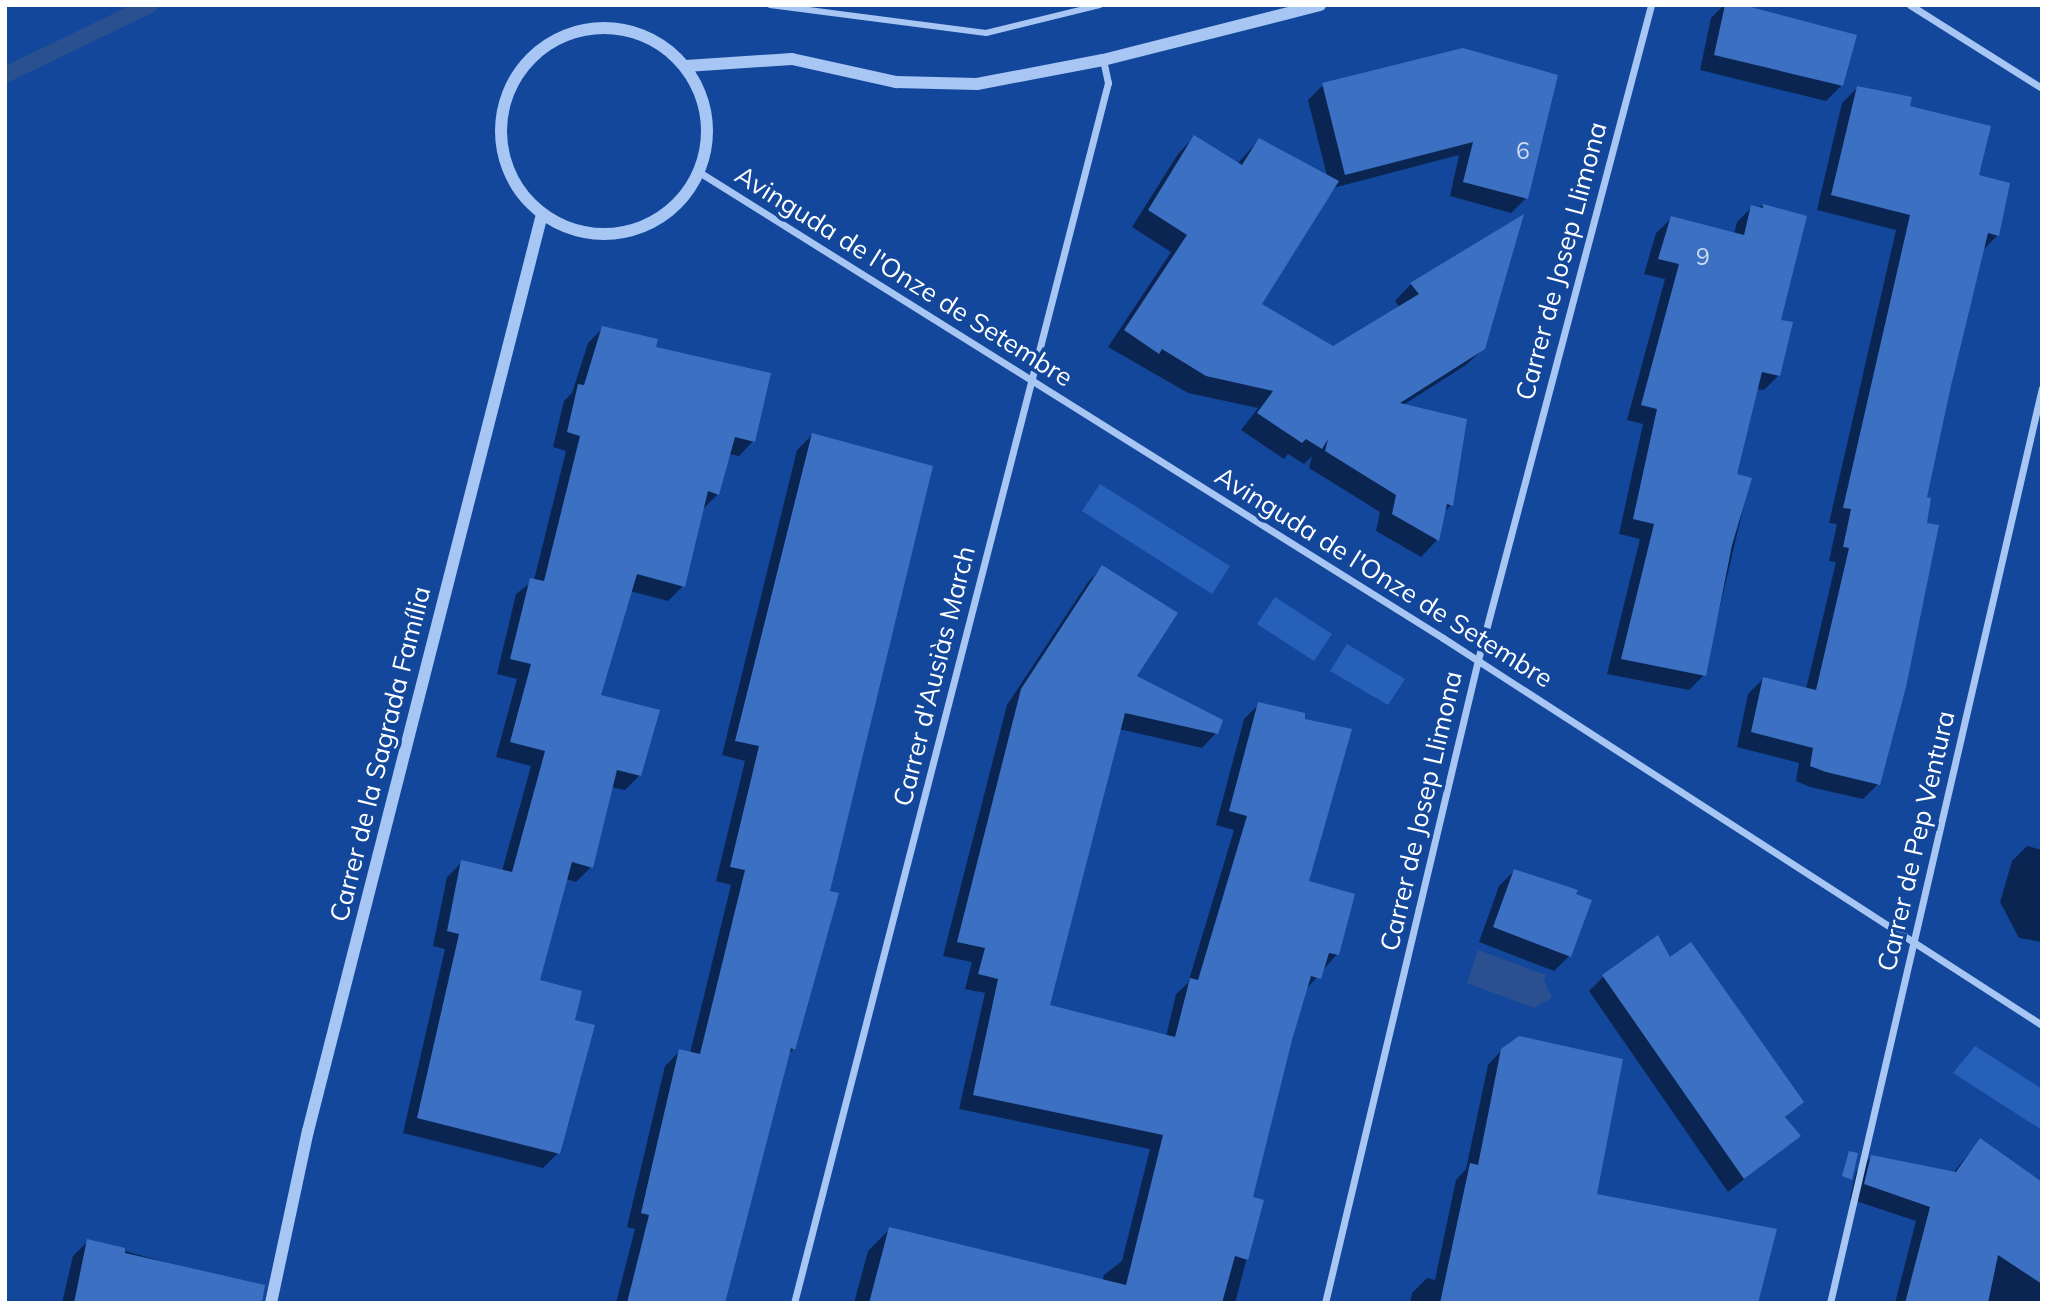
<!DOCTYPE html>
<meta charset="utf-8">
<style>
body{margin:0}
#map{position:relative;width:2047px;height:1308px;overflow:hidden;background:#13479b;font-family:Mulish,sans-serif}
div>[style]{position:absolute}
[style*='--x']{left:calc(var(--x)*1px);top:calc(var(--y)*1px);width:calc(var(--w)*1px);rotate:calc(var(--a)*1deg)}
.green>*{inset:0;background:#2660b9}
.water>*{inset:0;background:#2a508f}
.shadow>*{inset:0;background:#0007}
.stream>*{height:16px;margin:-8px;padding:0 8px;transform-origin:8px;border-radius:8px;background:#2a508f}
.building>*{inset:0;background:#3c70c2}
.pedestrian>*{height:6px;margin:-3px;padding:0 3px;transform-origin:3px;border-radius:3px;background:#a7c6f4}
.minor>*{height:7px;margin:-3.5px;padding:0 3.5px;transform-origin:3.5px;border-radius:3.5px;background:#a7c6f4}
.tertiary>*{height:12px;margin:-6px;padding:0 6px;transform-origin:6px;border-radius:6px;background:#a7c6f4}
.tertiary>.ring{margin:-6px;padding:0;box-sizing:content-box;background:none;border:12px solid #a7c6f4;border-radius:50%}
span{translate:-50% -50%;white-space:nowrap;text-align:center;line-height:1.15;-webkit-text-stroke:7px #13479b;paint-order:stroke}
.number-label{font-size:23px;color:#cedbf0}
.number-label span{-webkit-text-stroke-width:0}
.street-label{font-size:26px;color:#fff}
.frame{position:absolute;inset:0;border:7px solid #fff;pointer-events:none}
</style>
<div id="map">
<div class="green">
<i style="clip-path:polygon(1100px 484px,1230px 566px,1212px 594px,1082px 511px)"></i>
<i style="clip-path:polygon(1275px 597px,1332px 634px,1314px 661px,1257px 624px)"></i>
<i style="clip-path:polygon(1347px 644px,1405px 679px,1388px 705px,1330px 671px)"></i>
<i style="clip-path:polygon(1975px 1046px,2042px 1089px,2042px 1130px,1953px 1073px)"></i>
</div>
<div class="water">
<i style="clip-path:polygon(1478px 950px,1546px 975px,1544px 980px,1552px 998px,1534px 1008px,1467px 983px)"></i>
</div>
<div class="shadow">
<i style="clip-path:polygon(1724px 5px,1855px 37px,1841px 86px,1826px 101px,1700px 70px,1711px 18px)"></i>
<i style="clip-path:polygon(1463px 50px,1526px 198px,1511px 213px,1450px 196px,1459px 155px,1333px 188px,1260px 304px,1333px 348px,1400px 308px,1395px 301px,1411px 284px,1484px 348px,1466px 365px,1403px 405px,1451px 505px,1443px 513px,1437px 540px,1421px 557px,1376px 531px,1380px 512px,1309px 468px,1312px 456px,1304px 464px,1288px 454px,1284px 459px,1241px 430px,1258px 408px,1188px 393px,1108px 347px,1171px 252px,1132px 227px,1178px 154px,1194px 137px,1237px 164px,1259px 140px,1327px 176px,1308px 100px,1323px 85px)"></i>
<i style="clip-path:polygon(1857px 88px,1908px 108px,1977px 176px,1998px 235px,1982px 251px,1925px 498px,1878px 784px,1863px 799px,1810px 787px,1796px 781px,1799px 763px,1737px 747px,1748px 694px,1763px 679px,1806px 689px,1836px 562px,1829px 561px,1837px 524px,1829px 523px,1896px 230px,1817px 210px,1842px 103px)"></i>
<i style="clip-path:polygon(1764px 206px,1779px 321px,1779px 375px,1764px 390px,1756px 389px,1735px 476px,1750px 479px,1704px 675px,1689px 690px,1607px 674px,1640px 539px,1619px 534px,1643px 424px,1627px 420px,1665px 279px,1644px 274px,1656px 233px,1672px 218px,1734px 234px,1737px 222px,1752px 207px)"></i>
<i style="clip-path:polygon(603px 328px,653px 348px,753px 441px,739px 456px,729px 454px,718px 494px,702px 510px,683px 586px,668px 601px,630px 591px,599px 696px,640px 775px,625px 790px,611px 787px,591px 867px,576px 882px,566px 879px,537px 981px,573px 1022px,558px 1153px,543px 1168px,403px 1133px,445px 949px,433px 946px,447px 877px,462px 862px,502px 871px,531px 766px,496px 757px,517px 679px,497px 674px,516px 594px,534px 580px,566px 451px,553px 447px,564px 401px,572px 393px,588px 343px)"></i>
<i style="clip-path:polygon(812px 435px,828px 892px,794px 1049px,787px 1055px,722px 1303px,616px 1303px,635px 1229px,627px 1227px,665px 1066px,680px 1051px,690px 1053px,731px 885px,716px 881px,745px 761px,722px 755px,797px 450px)"></i>
<i style="clip-path:polygon(1102px 567px,1135px 677px,1216px 733px,1202px 748px,1119px 729px,1048px 1006px,1166px 1037px,1176px 994px,1188px 983px,1234px 830px,1216px 825px,1244px 719px,1259px 704px,1306px 882px,1337px 954px,1304px 992px,1251px 1198px,1262px 1201px,1235px 1303px,1096px 1303px,1104px 1275px,1122px 1261px,1150px 1149px,959px 1109px,985px 993px,965px 989px,972px 962px,943px 956px,1007px 705px,1088px 582px)"></i>
<i style="clip-path:polygon(2027px 846px,2042px 850px,2042px 942px,2019px 938px,2000px 902px,2012px 861px)"></i>
<i style="clip-path:polygon(1514px 871px,1574px 895px,1569px 956px,1554px 971px,1479px 942px,1499px 886px)"></i>
<i style="clip-path:polygon(1669px 960px,1802px 1101px,1784px 1119px,1798px 1136px,1728px 1192px,1589px 991px,1604px 976px)"></i>
<i style="clip-path:polygon(1502px 1050px,1595px 1195px,1757px 1303px,1410px 1303px,1412px 1293px,1427px 1278px,1435px 1280px,1456px 1180px,1466px 1169px,1488px 1065px)"></i>
<i style="clip-path:polygon(1980px 1140px,2042px 1192px,2042px 1303px,1895px 1303px,1916px 1221px,1850px 1199px,1856px 1172px,1871px 1157px,1953px 1173px)"></i>
<i style="clip-path:polygon(890px 1229px,1050px 1303px,854px 1303px,868px 1251px)"></i>
<i style="clip-path:polygon(88px 1241px,205px 1273px,198px 1303px,62px 1303px,73px 1256px)"></i>
</div>
<div class="stream">
<i style="--x:5;--y:75;--w:161;--a:-25.8"></i>
</div>
<div class="building">
<i style="clip-path:polygon(1725px 5px,1743px 5px,1857px 35px,1843px 86px,1714px 55px)"></i>
<i style="clip-path:polygon(1463px 48px,1558px 75px,1528px 199px,1463px 182px,1473px 142px,1345px 175px,1322px 83px)"></i>
<i style="clip-path:polygon(1857px 86px,1912px 97px,1910px 106px,1991px 126px,1979px 175px,2010px 183px,1999px 236px,1988px 233px,1951px 386px,1927px 497px,1931px 498px,1927px 523px,1939px 525px,1906px 687px,1880px 785px,1826px 772px,1810px 766px,1813px 748px,1751px 732px,1763px 677px,1816px 690px,1849px 548px,1843px 547px,1851px 509px,1843px 508px,1910px 215px,1831px 195px)"></i>
<i style="clip-path:polygon(1194px 135px,1242px 165px,1259px 138px,1339px 181px,1262px 304px,1333px 346px,1419px 294px,1410px 283px,1524px 214px,1485px 349px,1400px 403px,1467px 419px,1453px 506px,1447px 504px,1439px 541px,1392px 514px,1396px 495px,1325px 451px,1328px 439px,1322px 449px,1306px 439px,1302px 443px,1257px 413px,1273px 391px,1206px 376px,1162px 349px,1159px 354px,1124px 330px,1187px 235px,1148px 210px)"></i>
<i style="clip-path:polygon(1763px 204px,1807px 216px,1781px 320px,1793px 322px,1780px 376px,1762px 372px,1737px 474px,1752px 478px,1732px 545px,1706px 676px,1621px 659px,1654px 524px,1633px 519px,1657px 409px,1641px 405px,1679px 264px,1658px 259px,1671px 216px,1744px 235px,1751px 205px,1763px 208px)"></i>
<i style="clip-path:polygon(602px 326px,658px 339px,656px 347px,771px 373px,755px 442px,735px 437px,719px 495px,708px 491px,685px 587px,637px 574px,601px 695px,660px 710px,641px 776px,617px 770px,593px 868px,572px 862px,540px 980px,582px 991px,575px 1020px,595px 1025px,560px 1154px,417px 1118px,459px 934px,447px 931px,461px 860px,512px 872px,545px 751px,510px 742px,531px 664px,510px 659px,530px 578px,544px 581px,580px 436px,567px 432px,578px 384px,584px 385px)"></i>
<i style="clip-path:polygon(812px 433px,933px 466px,830px 891px,839px 893px,795px 1050px,791px 1048px,725px 1303px,627px 1303px,649px 1215px,641px 1213px,679px 1049px,700px 1054px,745px 870px,730px 867px,759px 746px,735px 741px)"></i>
<i style="clip-path:polygon(1102px 565px,1178px 613px,1137px 676px,1223px 720px,1218px 734px,1125px 713px,1050px 1005px,1175px 1037px,1190px 978px,1198px 980px,1247px 816px,1229px 811px,1258px 702px,1305px 713px,1305px 719px,1352px 729px,1309px 881px,1355px 894px,1339px 955px,1329px 953px,1321px 979px,1311px 976px,1292px 1040px,1253px 1197px,1264px 1200px,1248px 1260px,1235px 1256px,1222px 1303px,869px 1303px,889px 1227px,1126px 1285px,1163px 1135px,973px 1095px,998px 979px,978px 974px,985px 948px,957px 942px,1021px 689px)"></i>
<i style="clip-path:polygon(1514px 869px,1578px 890px,1576px 894px,1592px 900px,1571px 957px,1493px 927px)"></i>
<i style="clip-path:polygon(1658px 935px,1670px 957px,1691px 942px,1804px 1102px,1785px 1117px,1801px 1136px,1744px 1179px,1602px 975px)"></i>
<i style="clip-path:polygon(1519px 1036px,1623px 1059px,1597px 1194px,1777px 1229px,1758px 1303px,1440px 1303px,1470px 1163px,1478px 1165px,1501px 1049px)"></i>
<i style="clip-path:polygon(1980px 1138px,2042px 1182px,2042px 1284px,1998px 1255px,1988px 1303px,1905px 1303px,1930px 1207px,1864px 1184px,1871px 1155px,1956px 1172px)"></i>
<i style="clip-path:polygon(1849px 1151px,1858px 1153px,1852px 1180px,1842px 1176px)"></i>
<i style="clip-path:polygon(87px 1239px,125px 1248px,125px 1253px,265px 1285px,262px 1303px,74px 1303px)"></i>
</div>
<div class="pedestrian">
<i style="--x:770;--y:5;--w:218;--a:7.4"></i>
<i style="--x:986;--y:33;--w:117;--a:-13.8"></i>
</div>
<div class="minor">
<i style="--x:1910;--y:5;--w:156;--a:32.2"></i>
<i style="--x:699;--y:172;--w:878;--a:32.06"></i>
<i style="--x:1443;--y:638;--w:713;--a:32.87"></i>
<i style="--x:794;--y:1303;--w:1260;--a:-75.57"></i>
<i style="--x:1108;--y:83;--w:24;--a:-102"></i>
<i style="--x:1325;--y:1303;--w:661;--a:-76.62"></i>
<i style="--x:1478;--y:660;--w:677;--a:-75.2"></i>
<i style="--x:1830;--y:1303;--w:939;--a:-76.96"></i>
</div>
<div class="tertiary">
<i class="ring" style="left:501px;top:28px;width:194px;height:194px"></i>
<i style="--x:686;--y:66;--w:106;--a:-3.8"></i>
<i style="--x:792;--y:59;--w:107;--a:12.5"></i>
<i style="--x:896;--y:82;--w:81;--a:1.4"></i>
<i style="--x:977;--y:84;--w:128;--a:-10.8"></i>
<i style="--x:1103;--y:60;--w:224;--a:-14.2"></i>
<i style="--x:271;--y:1303;--w:176;--a:-77.9"></i>
<i style="--x:308;--y:1131;--w:942;--a:-75.68"></i>
</div>
<div class="number-label">
<span style="left:1523px;top:151px">6</span>
<span style="left:1703px;top:257px">9</span>
</div>
<div class="street-label">
<span style="left:1561px;top:261px;rotate:-75deg">Carrer de Josep Llimona</span>
<span style="left:904px;top:276px;rotate:32deg">Avinguda de l'Onze de Setembre</span>
<span style="left:1384px;top:577px;rotate:32deg">Avinguda de l'Onze de Setembre</span>
<span style="left:934px;top:676px;rotate:-76deg">Carrer d'Ausiàs March</span>
<span style="left:380px;top:754px;rotate:-76deg">Carrer de la Sagrada Família</span>
<span style="left:1421px;top:811px;rotate:-77deg">Carrer de Josep Llimona</span>
<span style="left:1916px;top:841px;rotate:-77deg">Carrer de Pep Ventura</span>
</div>
<div class="frame"></div>
</div>
